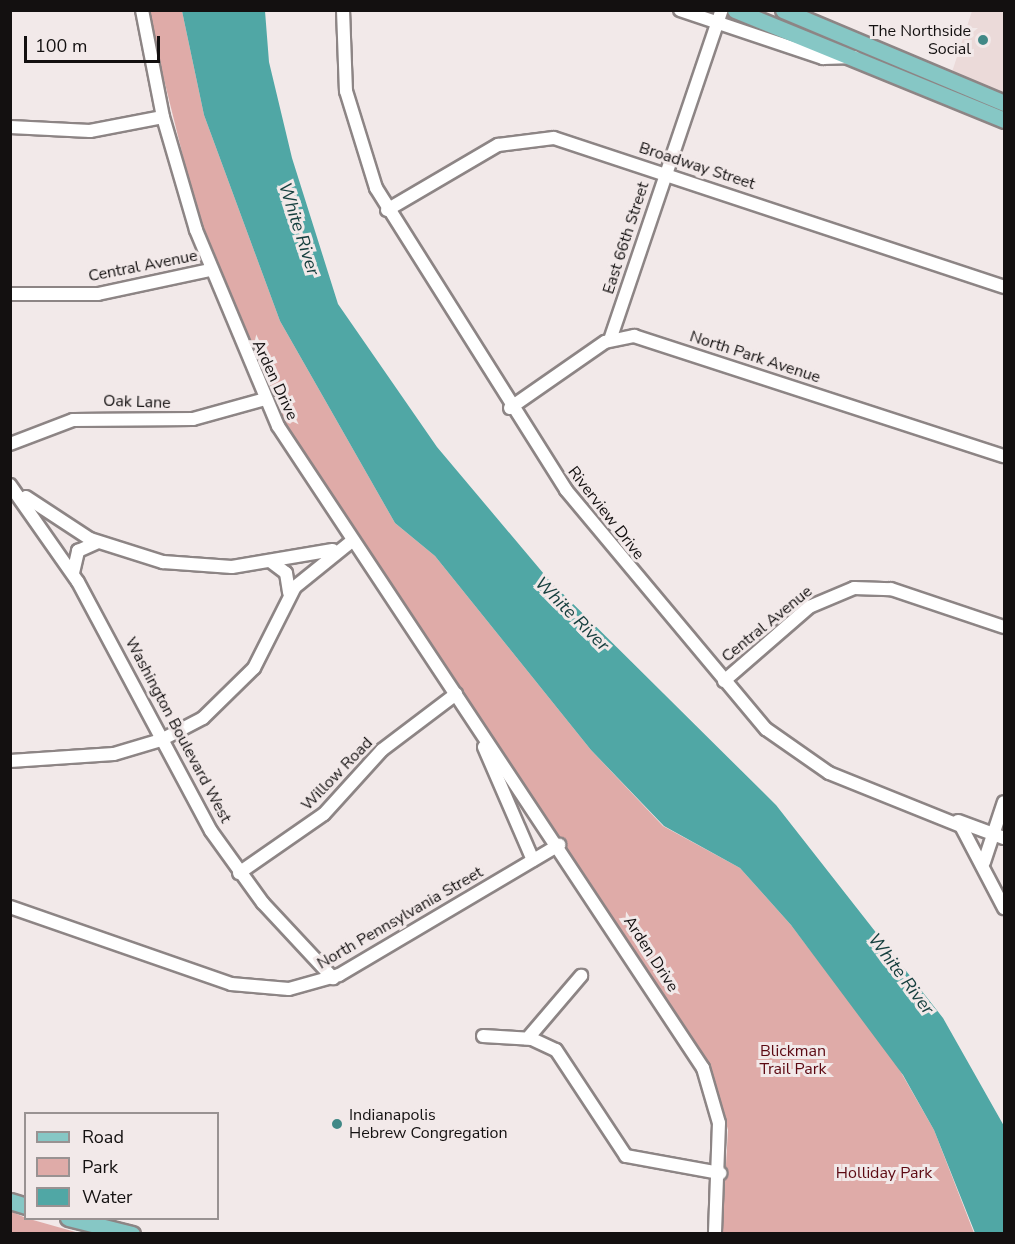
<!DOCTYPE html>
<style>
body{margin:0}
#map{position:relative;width:1015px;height:1244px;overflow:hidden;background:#f2e9e9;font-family:"Nunito Sans",sans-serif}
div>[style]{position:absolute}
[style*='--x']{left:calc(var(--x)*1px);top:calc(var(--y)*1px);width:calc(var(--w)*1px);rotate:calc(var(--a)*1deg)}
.built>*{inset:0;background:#ebdad9}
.green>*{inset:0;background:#dfaba8}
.water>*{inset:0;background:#50a7a5}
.roads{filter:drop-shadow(2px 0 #8d8585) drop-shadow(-2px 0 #8d8585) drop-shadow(0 2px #8d8585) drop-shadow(0 -2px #8d8585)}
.minor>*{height:12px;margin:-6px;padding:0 6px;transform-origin:6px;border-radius:6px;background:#fff}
.major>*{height:15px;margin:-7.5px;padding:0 7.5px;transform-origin:7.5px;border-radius:7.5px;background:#86c7c5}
.dots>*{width:16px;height:16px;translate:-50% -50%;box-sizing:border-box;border:3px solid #f2e9e9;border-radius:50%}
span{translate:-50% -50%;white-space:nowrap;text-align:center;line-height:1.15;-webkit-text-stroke:6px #f2e9e9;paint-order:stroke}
.poi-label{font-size:16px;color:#131010}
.right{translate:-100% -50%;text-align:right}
.left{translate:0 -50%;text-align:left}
.street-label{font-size:16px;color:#131010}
.park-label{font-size:16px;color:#5c0912}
.water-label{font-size:18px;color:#143e3d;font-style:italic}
.frame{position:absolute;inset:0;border:12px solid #131010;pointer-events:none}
.legend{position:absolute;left:24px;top:1112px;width:195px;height:108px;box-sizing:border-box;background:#f2e9e9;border:2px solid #999292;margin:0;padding:8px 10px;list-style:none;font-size:18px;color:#131010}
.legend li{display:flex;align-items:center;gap:12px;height:30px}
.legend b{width:30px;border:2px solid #999292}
.scale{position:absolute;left:24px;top:36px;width:136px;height:27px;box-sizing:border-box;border:3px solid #131010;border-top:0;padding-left:8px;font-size:18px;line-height:21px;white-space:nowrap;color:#131010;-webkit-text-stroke:4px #f2e9e9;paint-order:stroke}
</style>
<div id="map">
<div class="built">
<i style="clip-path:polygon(972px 11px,1004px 11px,1004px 93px,952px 72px)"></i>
</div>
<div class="green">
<i style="clip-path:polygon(147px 11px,182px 11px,204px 115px,280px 321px,395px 523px,435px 556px,591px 750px,663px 826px,740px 868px,791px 925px,894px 1060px,934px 1130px,974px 1233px,722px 1233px,728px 1130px,710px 1066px,277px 413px,204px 241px)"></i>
<i style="clip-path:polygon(10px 1211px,26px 1218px,79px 1233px,11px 1233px)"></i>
</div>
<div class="water">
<i style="clip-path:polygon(182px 11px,265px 11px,269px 62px,292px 158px,338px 304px,437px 447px,549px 580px,776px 805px,943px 1018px,1004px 1126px,1004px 1233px,975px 1233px,934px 1130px,903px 1075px,791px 925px,740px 868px,664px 826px,591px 750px,435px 556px,395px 523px,280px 321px,204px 115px)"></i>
</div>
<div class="roads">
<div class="minor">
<i style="--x:142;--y:10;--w:109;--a:78.9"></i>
<i style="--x:163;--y:117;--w:118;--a:73.7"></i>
<i style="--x:196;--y:230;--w:212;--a:67.3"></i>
<i style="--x:278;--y:426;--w:770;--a:56.5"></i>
<i style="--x:703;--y:1068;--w:57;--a:73.8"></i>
<i style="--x:719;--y:1123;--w:111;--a:92.1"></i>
<i style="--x:343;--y:10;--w:81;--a:87.9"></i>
<i style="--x:346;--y:91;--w:102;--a:72.8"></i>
<i style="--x:376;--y:188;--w:357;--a:57.8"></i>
<i style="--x:566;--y:490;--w:312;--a:50.1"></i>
<i style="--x:766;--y:729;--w:77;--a:34.9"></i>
<i style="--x:829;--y:773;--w:142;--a:21.9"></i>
<i style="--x:961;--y:826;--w:93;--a:62.3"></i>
<i style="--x:680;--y:10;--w:151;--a:18.6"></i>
<i style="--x:823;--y:58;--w:31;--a:-2"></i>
<i style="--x:10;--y:127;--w:80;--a:2.9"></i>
<i style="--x:90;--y:131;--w:74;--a:-10.9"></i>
<i style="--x:387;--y:210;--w:129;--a:-30.4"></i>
<i style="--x:498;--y:145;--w:56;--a:-7.1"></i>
<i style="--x:554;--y:138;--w:474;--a:18.3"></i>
<i style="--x:10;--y:294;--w:88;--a:0"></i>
<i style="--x:98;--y:294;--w:115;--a:-12.1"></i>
<i style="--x:610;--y:340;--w:348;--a:-71.3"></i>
<i style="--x:510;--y:408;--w:116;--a:-34.8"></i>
<i style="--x:605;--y:342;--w:30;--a:-12"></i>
<i style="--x:634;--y:336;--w:389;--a:18"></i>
<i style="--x:10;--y:444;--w:67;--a:-20.9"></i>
<i style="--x:73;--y:420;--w:120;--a:-0.5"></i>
<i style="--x:193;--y:419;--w:75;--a:-15.5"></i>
<i style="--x:10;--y:485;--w:118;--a:55"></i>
<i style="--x:78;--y:582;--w:282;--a:61.9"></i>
<i style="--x:211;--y:831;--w:89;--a:54.2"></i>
<i style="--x:263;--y:903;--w:103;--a:47"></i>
<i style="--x:26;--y:497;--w:77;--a:33.3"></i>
<i style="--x:90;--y:539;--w:77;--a:17.5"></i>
<i style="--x:163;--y:562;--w:69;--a:4.1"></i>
<i style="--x:232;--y:567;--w:102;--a:-9.6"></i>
<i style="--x:270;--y:561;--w:20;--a:37"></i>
<i style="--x:286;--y:573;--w:20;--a:81"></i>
<i style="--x:73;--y:573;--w:23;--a:-77"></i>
<i style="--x:78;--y:551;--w:22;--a:-24"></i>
<i style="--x:724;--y:681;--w:113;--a:-41"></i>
<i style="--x:809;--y:607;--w:49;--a:-22.9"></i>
<i style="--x:854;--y:588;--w:37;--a:2"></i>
<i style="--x:891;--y:589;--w:119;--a:18.6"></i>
<i style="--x:484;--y:747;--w:123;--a:66.6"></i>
<i style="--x:10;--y:761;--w:104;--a:-3.9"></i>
<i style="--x:114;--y:754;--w:49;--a:-16.6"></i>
<i style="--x:161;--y:740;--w:47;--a:-27.6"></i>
<i style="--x:203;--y:718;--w:71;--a:-44.4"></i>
<i style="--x:254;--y:668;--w:91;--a:-63.2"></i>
<i style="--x:295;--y:587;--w:73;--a:-38.9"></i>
<i style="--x:958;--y:821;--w:49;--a:20.3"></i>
<i style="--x:984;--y:862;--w:63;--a:-71.6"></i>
<i style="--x:239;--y:873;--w:103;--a:-34.8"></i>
<i style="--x:324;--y:814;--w:86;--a:-47.8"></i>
<i style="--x:382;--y:750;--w:93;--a:-37.1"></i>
<i style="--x:10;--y:907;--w:234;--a:19.2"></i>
<i style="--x:231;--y:984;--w:58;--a:4.9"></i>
<i style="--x:289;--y:989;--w:52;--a:-15.6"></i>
<i style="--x:339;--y:975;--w:256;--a:-30.6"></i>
<i style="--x:483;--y:1036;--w:49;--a:3.5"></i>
<i style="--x:532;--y:1039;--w:26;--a:25"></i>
<i style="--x:556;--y:1050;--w:127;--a:56.6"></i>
<i style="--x:626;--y:1156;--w:96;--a:10.3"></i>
<i style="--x:528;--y:1038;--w:82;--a:-49.5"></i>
</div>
<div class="major">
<i style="--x:735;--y:10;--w:291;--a:22.2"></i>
<i style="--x:783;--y:10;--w:240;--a:22.8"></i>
<i style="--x:10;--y:1201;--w:17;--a:17"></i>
<i style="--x:68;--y:1218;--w:66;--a:14"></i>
</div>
</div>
<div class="dots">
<i style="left:983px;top:40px;background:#408886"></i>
<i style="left:337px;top:1124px;background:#408886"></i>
</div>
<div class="poi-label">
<span class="right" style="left:971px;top:40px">The Northside<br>Social</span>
<span class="left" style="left:349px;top:1124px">Indianapolis<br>Hebrew Congregation</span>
</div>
<div class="street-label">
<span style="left:697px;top:166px;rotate:18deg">Broadway Street</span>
<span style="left:626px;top:238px;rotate:-72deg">East 66th Street</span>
<span style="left:143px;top:266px;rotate:-11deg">Central Avenue</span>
<span style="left:755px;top:357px;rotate:18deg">North Park Avenue</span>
<span style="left:275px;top:380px;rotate:65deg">Arden Drive</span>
<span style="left:137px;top:402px;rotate:2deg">Oak Lane</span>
<span style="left:606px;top:513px;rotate:52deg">Riverview Drive</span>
<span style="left:767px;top:624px;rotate:-39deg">Central Avenue</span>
<span style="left:178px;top:730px;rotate:62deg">Washington Boulevard West</span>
<span style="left:337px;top:774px;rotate:-46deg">Willow Road</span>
<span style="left:400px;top:918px;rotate:-30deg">North Pennsylvania Street</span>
<span style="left:651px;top:954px;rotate:57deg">Arden Drive</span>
</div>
<div class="park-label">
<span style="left:793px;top:1060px">Blickman<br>Trail Park</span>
<span style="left:884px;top:1173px">Holliday Park</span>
</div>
<div class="water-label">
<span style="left:299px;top:229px;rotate:72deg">White River</span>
<span style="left:572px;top:614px;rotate:45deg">White River</span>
<span style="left:901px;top:974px;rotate:53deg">White River</span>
</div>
<div class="frame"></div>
<ul class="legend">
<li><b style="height:8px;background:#86c7c5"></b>Road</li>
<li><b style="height:16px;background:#dfaba8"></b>Park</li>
<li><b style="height:16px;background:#50a7a5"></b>Water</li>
</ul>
<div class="scale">100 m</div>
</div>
